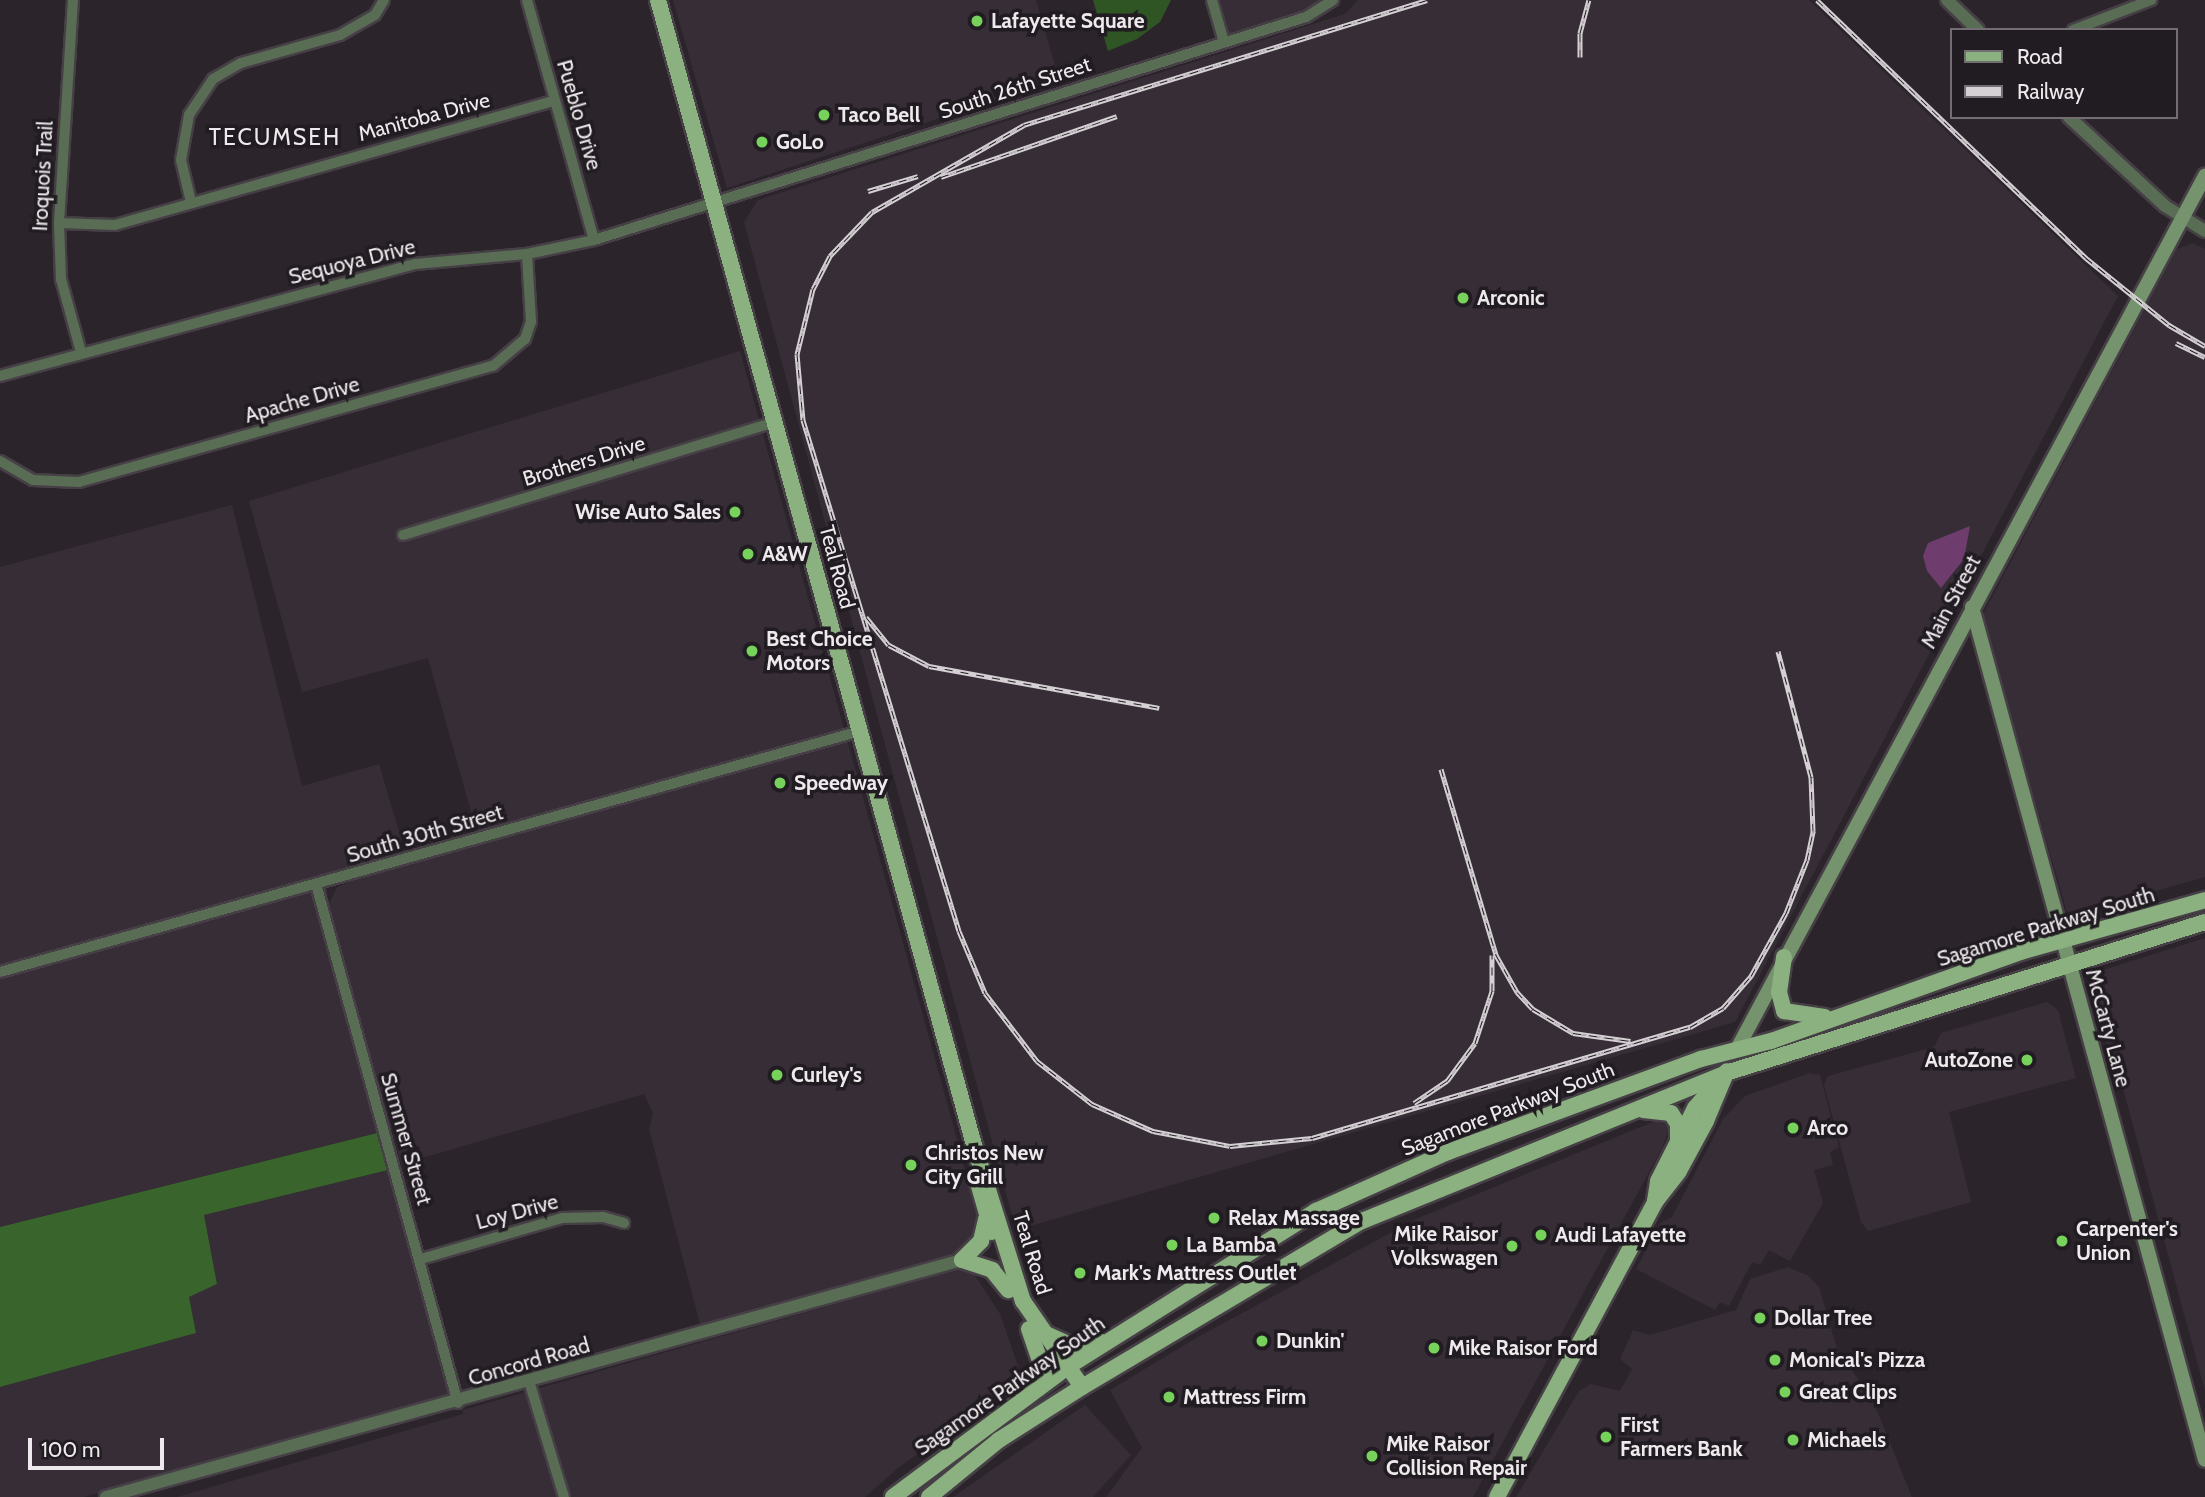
<!DOCTYPE html>
<style>
body{margin:0}
#map{position:relative;width:2205px;height:1497px;overflow:hidden;background:#2b252b;font-family:Cabin,sans-serif}
div>[style]{position:absolute}
[style*='--x']{left:calc(var(--x)*1px);top:calc(var(--y)*1px);width:calc(var(--w)*1px);rotate:calc(var(--a)*1deg)}
.built>*{inset:0;background:#372d37}
.green>*{inset:0;background:#2e5523}
.forest>*{inset:0;background:#39652d}
.water>*{inset:0;background:#6e3d6e}
.roads{filter:drop-shadow(2px 0 #464046) drop-shadow(-2px 0 #464046) drop-shadow(0 2px #464046) drop-shadow(0 -2px #464046)}
.minor>*{height:10px;margin:-5px;padding:0 5px;transform-origin:5px;border-radius:5px;background:#596c54}
.tertiary>*{height:12px;margin:-6px;padding:0 6px;transform-origin:6px;border-radius:6px;background:#596c54}
.secondary>*{height:14px;margin:-7px;padding:0 7px;transform-origin:7px;border-radius:7px;background:#75936c}
.primary>*{height:16px;margin:-8px;padding:0 8px;transform-origin:8px;border-radius:8px;background:#8ab17f}
.rail>*{height:5px;margin-top:-2.5px;transform-origin:0;background:repeating-linear-gradient(90deg,#211c21 0 8px,#d4d0d3 0 16px);box-sizing:border-box;border-block:2px solid #d4d0d3}
.dots>*{width:19px;height:19px;translate:-50% -50%;box-sizing:border-box;border:4px solid #211c21;border-radius:50%}
span{translate:-50% -50%;white-space:nowrap;text-align:center;line-height:1.15;-webkit-text-stroke:7px #211c21;paint-order:stroke}
.poi-label{font-size:21px;color:#ede9ec;font-weight:700}
.left{translate:0 -50%;text-align:left}
.right{translate:-100% -50%;text-align:right}
.street-label{font-size:21px;color:#ede9ec}
.neighbourhood-label{font-size:23px;color:#ede9ec;letter-spacing:2px}
.legend{position:absolute;left:1950px;top:28px;width:228px;height:91px;box-sizing:border-box;background:#211c21;border:2px solid #736e72;margin:0;padding:9px 12px;list-style:none;font-size:21px;color:#ede9ec}
.legend li{display:flex;align-items:center;gap:14px;height:35px}
.legend b{width:35px;border:2px solid #736e72}
.scale{position:absolute;left:28px;top:1438px;width:136px;height:32px;box-sizing:border-box;border:4px solid #ede9ec;border-top:0;padding-left:9px;font-size:21px;line-height:24px;white-space:nowrap;color:#ede9ec;-webkit-text-stroke:5px #211c21;paint-order:stroke}
</style>
<div id="map">
<div class="built">
<i style="clip-path:polygon(673px 0,1036px 0,1059px 79px,727px 188px)"></i>
<i style="clip-path:polygon(1212px 0,1333px 0,1224px 42px)"></i>
<i style="clip-path:polygon(1358px 0,1809px 0,2118px 296px,1735px 1022px,1016px 1230px,744px 222px,758px 200px,1345px 14px)"></i>
<i style="clip-path:polygon(2193px 243px,2205px 249px,2205px 877px,2068px 916px,1982px 616px,2177px 249px)"></i>
<i style="clip-path:polygon(740px 351px,954px 1128px,978px 1222px,978px 1240px,963px 1253px,701px 1328px,649px 1129px,653px 1113px,644px 1094px,401px 1164px,392px 1129px,0 1227px,0 567px,232px 505px,302px 786px,379px 764px,405px 852px,325px 877px,329px 904px,337px 887px,361px 878px,578px 816px,575px 806px,477px 833px,428px 658px,302px 692px,249px 501px)"></i>
<i style="clip-path:polygon(2205px 938px,2205px 1391px,2122px 1085px,2084px 976px)"></i>
<i style="clip-path:polygon(2047px 1002px,2058px 1010px,2076px 1078px,1949px 1112px,1971px 1202px,1868px 1231px,1861px 1222px,1824px 1085px,1828px 1076px,1934px 1047px,1941px 1033px)"></i>
<i style="clip-path:polygon(1810px 1073px,1820px 1075px,1839px 1147px,1830px 1152px,1833px 1165px,1814px 1170px,1823px 1203px,1790px 1261px,1769px 1250px,1760px 1265px,1752px 1262px,1729px 1306px,1720px 1302px,1715px 1310px,1636px 1269px,1660px 1223px,1672px 1217px,1723px 1119px,1745px 1096px)"></i>
<i style="clip-path:polygon(1658px 1120px,1670px 1127px,1662px 1148px,1473px 1497px,1106px 1497px,1142px 1448px,1110px 1390px,1196px 1338px,1416px 1219px)"></i>
<i style="clip-path:polygon(388px 1170px,444px 1363px,450px 1388px,446px 1397px,84px 1497px,0 1497px,0 1387px,196px 1333px,189px 1297px,217px 1284px,204px 1215px)"></i>
<i style="clip-path:polygon(969px 1266px,1000px 1314px,1023px 1380px,899px 1467px,865px 1497px,177px 1497px,463px 1414px,463px 1410px)"></i>
<i style="clip-path:polygon(1788px 1267px,1809px 1276px,1819px 1287px,1838px 1352px,1871px 1396px,1912px 1497px,1516px 1497px,1579px 1391px,1591px 1384px,1620px 1391px,1632px 1369px,1620px 1359px,1633px 1330px,1650px 1335px,1736px 1310px,1750px 1279px)"></i>
<i style="clip-path:polygon(1085px 1405px,1131px 1455px,1093px 1497px,953px 1497px)"></i>
</div>
<div class="green">
<i style="clip-path:polygon(1093px 0,1171px 0,1160px 22px,1137px 39px,1108px 51px)"></i>
</div>
<div class="forest">
<i style="clip-path:polygon(377px 1133px,388px 1170px,204px 1215px,217px 1284px,189px 1297px,196px 1333px,0 1387px,0 1227px)"></i>
</div>
<div class="water">
<i style="clip-path:polygon(1970px 526px,1964px 559px,1941px 588px,1927px 571px,1923px 556px,1928px 543px)"></i>
</div>
<div class="roads">
<div class="minor">
<i style="--x:73;--y:0;--w:223;--a:93.6"></i>
<i style="--x:59;--y:223;--w:56;--a:88"></i>
<i style="--x:61;--y:279;--w:76;--a:74.7"></i>
<i style="--x:527;--y:0;--w:249;--a:74.4"></i>
<i style="--x:1212;--y:0;--w:44;--a:74.1"></i>
<i style="--x:2073;--y:30;--w:84;--a:-21"></i>
<i style="--x:191;--y:202;--w:43;--a:-103.4"></i>
<i style="--x:181;--y:160;--w:46;--a:-79.9"></i>
<i style="--x:189;--y:115;--w:43;--a:-56.3"></i>
<i style="--x:213;--y:79;--w:32;--a:-30"></i>
<i style="--x:241;--y:63;--w:103;--a:-15.8"></i>
<i style="--x:340;--y:35;--w:40;--a:-29.7"></i>
<i style="--x:375;--y:15;--w:17;--a:-59"></i>
<i style="--x:59;--y:223;--w:56;--a:2"></i>
<i style="--x:115;--y:225;--w:456;--a:-15.8"></i>
<i style="--x:0;--y:376;--w:430;--a:-15.1"></i>
<i style="--x:415;--y:264;--w:112;--a:-5.1"></i>
<i style="--x:527;--y:254;--w:68;--a:-11.8"></i>
<i style="--x:594;--y:240;--w:746;--a:-17.39"></i>
<i style="--x:1306;--y:17;--w:32;--a:-32"></i>
<i style="--x:0;--y:461;--w:38;--a:30"></i>
<i style="--x:33;--y:480;--w:46;--a:2.5"></i>
<i style="--x:79;--y:482;--w:430;--a:-15.7"></i>
<i style="--x:493;--y:366;--w:42;--a:-40.2"></i>
<i style="--x:525;--y:339;--w:18;--a:-71"></i>
<i style="--x:531;--y:322;--w:68;--a:-93.4"></i>
<i style="--x:403;--y:535;--w:389;--a:-16.9"></i>
<i style="--x:316;--y:884;--w:538;--a:74.7"></i>
<i style="--x:0;--y:972;--w:893;--a:-15.65"></i>
<i style="--x:421;--y:1259;--w:147;--a:-16.2"></i>
<i style="--x:562;--y:1218;--w:41;--a:-1.4"></i>
<i style="--x:603;--y:1217;--w:22;--a:16"></i>
<i style="--x:529;--y:1381;--w:121;--a:73.2"></i>
</div>
<div class="tertiary">
<i style="--x:1947;--y:0;--w:43;--a:44.1"></i>
<i style="--x:2069;--y:117;--w:131;--a:42.8"></i>
<i style="--x:2165;--y:206;--w:47;--a:32"></i>
<i style="--x:106;--y:1497;--w:888;--a:-15.48"></i>
</div>
<div class="secondary">
<i style="--x:1972;--y:607;--w:884;--a:74.72"></i>
<i style="--x:1737;--y:1049;--w:991;--a:-61.81"></i>
</div>
<div class="primary">
<i style="--x:658;--y:0;--w:1188;--a:74.57"></i>
<i style="--x:974;--y:1145;--w:164;--a:72.6"></i>
<i style="--x:1023;--y:1301;--w:104;--a:55.5"></i>
<i style="--x:1784;--y:957;--w:35;--a:98"></i>
<i style="--x:1779;--y:992;--w:20;--a:75"></i>
<i style="--x:1784;--y:1011;--w:41;--a:8.3"></i>
<i style="--x:1643;--y:1110;--w:28;--a:6"></i>
<i style="--x:1671;--y:1113;--w:13;--a:58"></i>
<i style="--x:1678;--y:1124;--w:16;--a:90"></i>
<i style="--x:977;--y:1179;--w:55;--a:74.2"></i>
<i style="--x:1655;--y:1201;--w:20;--a:-81"></i>
<i style="--x:1658;--y:1181;--w:82;--a:-63.1"></i>
<i style="--x:1695;--y:1108;--w:33;--a:-49"></i>
<i style="--x:962;--y:1260;--w:32;--a:18"></i>
<i style="--x:992;--y:1270;--w:26;--a:51"></i>
<i style="--x:962;--y:1260;--w:27;--a:-45"></i>
<i style="--x:981;--y:1241;--w:23;--a:-77"></i>
<i style="--x:1029;--y:1329;--w:36;--a:71"></i>
<i style="--x:1041;--y:1363;--w:30;--a:110"></i>
<i style="--x:1046;--y:1334;--w:30;--a:24"></i>
<i style="--x:1073;--y:1346;--w:27;--a:-10"></i>
<i style="--x:893;--y:1497;--w:219;--a:-36.7"></i>
<i style="--x:1069;--y:1366;--w:292;--a:-32.1"></i>
<i style="--x:1316;--y:1211;--w:145;--a:-24.1"></i>
<i style="--x:1448;--y:1152;--w:270;--a:-20.2"></i>
<i style="--x:1701;--y:1059;--w:72;--a:-14.4"></i>
<i style="--x:1771;--y:1041;--w:269;--a:-19.6"></i>
<i style="--x:2024;--y:951;--w:188;--a:-15.7"></i>
<i style="--x:929;--y:1497;--w:90;--a:-39.2"></i>
<i style="--x:999;--y:1440;--w:98;--a:-32.6"></i>
<i style="--x:1082;--y:1387;--w:326;--a:-30.7"></i>
<i style="--x:1362;--y:1221;--w:393;--a:-22.1"></i>
<i style="--x:1726;--y:1073;--w:502;--a:-17.5"></i>
<i style="--x:1497;--y:1497;--w:335;--a:-61.8"></i>
<i style="--x:1655;--y:1202;--w:39;--a:-52"></i>
<i style="--x:1679;--y:1171;--w:57;--a:-61.6"></i>
<i style="--x:1706;--y:1121;--w:54;--a:-67.2"></i>
</div>
</div>
<div class="rail">
<i style="--x:1427;--y:0;--w:422;--a:162.8"></i>
<i style="--x:1024;--y:125;--w:175;--a:150.2"></i>
<i style="--x:872;--y:212;--w:61;--a:133.7"></i>
<i style="--x:830;--y:256;--w:37;--a:117"></i>
<i style="--x:813;--y:289;--w:67;--a:103.8"></i>
<i style="--x:797;--y:354;--w:66;--a:84.8"></i>
<i style="--x:803;--y:420;--w:534;--a:73.02"></i>
<i style="--x:959;--y:931;--w:67;--a:67.2"></i>
<i style="--x:985;--y:993;--w:86;--a:52.6"></i>
<i style="--x:1037;--y:1061;--w:70;--a:38"></i>
<i style="--x:1092;--y:1104;--w:67;--a:23.9"></i>
<i style="--x:1153;--y:1131;--w:78;--a:11"></i>
<i style="--x:1230;--y:1146;--w:82;--a:-5.6"></i>
<i style="--x:1312;--y:1138;--w:394;--a:-16.4"></i>
<i style="--x:1690;--y:1027;--w:38;--a:-30"></i>
<i style="--x:1723;--y:1008;--w:43;--a:-48.8"></i>
<i style="--x:1751;--y:976;--w:72;--a:-60.9"></i>
<i style="--x:1786;--y:913;--w:57;--a:-68.4"></i>
<i style="--x:1807;--y:860;--w:30;--a:-78"></i>
<i style="--x:1813;--y:831;--w:54;--a:-92.1"></i>
<i style="--x:1811;--y:777;--w:130;--a:-104.7"></i>
<i style="--x:1817;--y:0;--w:373;--a:43.8"></i>
<i style="--x:2086;--y:258;--w:107;--a:38.9"></i>
<i style="--x:2169;--y:325;--w:42;--a:30.3"></i>
<i style="--x:1580;--y:57;--w:24;--a:-90"></i>
<i style="--x:1580;--y:33;--w:34;--a:-75"></i>
<i style="--x:941;--y:177;--w:186;--a:-19.1"></i>
<i style="--x:868;--y:191;--w:52;--a:-16.7"></i>
<i style="--x:2176;--y:343;--w:32;--a:26"></i>
<i style="--x:866;--y:617;--w:36;--a:51"></i>
<i style="--x:889;--y:645;--w:45;--a:27.7"></i>
<i style="--x:929;--y:666;--w:234;--a:10.3"></i>
<i style="--x:1441;--y:769;--w:194;--a:73.5"></i>
<i style="--x:1496;--y:955;--w:43;--a:60.4"></i>
<i style="--x:1517;--y:992;--w:23;--a:47"></i>
<i style="--x:1533;--y:1009;--w:47;--a:31"></i>
<i style="--x:1573;--y:1033;--w:58;--a:8"></i>
<i style="--x:1414;--y:1103;--w:40;--a:-34"></i>
<i style="--x:1447;--y:1081;--w:47;--a:-53.6"></i>
<i style="--x:1475;--y:1043;--w:55;--a:-71.9"></i>
<i style="--x:1492;--y:991;--w:36;--a:-90"></i>
</div>
<div class="dots">
<i style="left:977px;top:21px;background:#76d25a"></i>
<i style="left:824px;top:115px;background:#76d25a"></i>
<i style="left:762px;top:142px;background:#76d25a"></i>
<i style="left:1463px;top:298px;background:#76d25a"></i>
<i style="left:735px;top:512px;background:#76d25a"></i>
<i style="left:748px;top:554px;background:#76d25a"></i>
<i style="left:752px;top:651px;background:#76d25a"></i>
<i style="left:780px;top:783px;background:#76d25a"></i>
<i style="left:2027px;top:1060px;background:#76d25a"></i>
<i style="left:777px;top:1075px;background:#76d25a"></i>
<i style="left:1793px;top:1128px;background:#76d25a"></i>
<i style="left:911px;top:1165px;background:#76d25a"></i>
<i style="left:1214px;top:1218px;background:#76d25a"></i>
<i style="left:1541px;top:1235px;background:#76d25a"></i>
<i style="left:2062px;top:1241px;background:#76d25a"></i>
<i style="left:1172px;top:1245px;background:#76d25a"></i>
<i style="left:1512px;top:1246px;background:#76d25a"></i>
<i style="left:1080px;top:1273px;background:#76d25a"></i>
<i style="left:1760px;top:1318px;background:#76d25a"></i>
<i style="left:1262px;top:1341px;background:#76d25a"></i>
<i style="left:1434px;top:1348px;background:#76d25a"></i>
<i style="left:1775px;top:1360px;background:#76d25a"></i>
<i style="left:1785px;top:1392px;background:#76d25a"></i>
<i style="left:1169px;top:1397px;background:#76d25a"></i>
<i style="left:1606px;top:1437px;background:#76d25a"></i>
<i style="left:1793px;top:1440px;background:#76d25a"></i>
<i style="left:1372px;top:1456px;background:#76d25a"></i>
</div>
<div class="poi-label">
<span class="left" style="left:991px;top:21px">Lafayette Square</span>
<span class="left" style="left:838px;top:115px">Taco Bell</span>
<span class="left" style="left:776px;top:142px">GoLo</span>
<span class="left" style="left:1477px;top:298px">Arconic</span>
<span class="right" style="left:721px;top:512px">Wise Auto Sales</span>
<span class="left" style="left:762px;top:554px">A&amp;W</span>
<span class="left" style="left:766px;top:651px">Best Choice<br>Motors</span>
<span class="left" style="left:794px;top:783px">Speedway</span>
<span class="right" style="left:2013px;top:1060px">AutoZone</span>
<span class="left" style="left:791px;top:1075px">Curley's</span>
<span class="left" style="left:1807px;top:1128px">Arco</span>
<span class="left" style="left:925px;top:1165px">Christos New<br>City Grill</span>
<span class="left" style="left:1228px;top:1218px">Relax Massage</span>
<span class="left" style="left:2076px;top:1241px">Carpenter's<br>Union</span>
<span class="right" style="left:1498px;top:1246px">Mike Raisor<br>Volkswagen</span>
<span class="left" style="left:1555px;top:1235px">Audi Lafayette</span>
<span class="left" style="left:1186px;top:1245px">La Bamba</span>
<span class="left" style="left:1094px;top:1273px">Mark's Mattress Outlet</span>
<span class="left" style="left:1774px;top:1318px">Dollar Tree</span>
<span class="left" style="left:1276px;top:1341px">Dunkin'</span>
<span class="left" style="left:1448px;top:1348px">Mike Raisor Ford</span>
<span class="left" style="left:1789px;top:1360px">Monical's Pizza</span>
<span class="left" style="left:1799px;top:1392px">Great Clips</span>
<span class="left" style="left:1183px;top:1397px">Mattress Firm</span>
<span class="left" style="left:1620px;top:1437px">First<br>Farmers Bank</span>
<span class="left" style="left:1807px;top:1440px">Michaels</span>
<span class="left" style="left:1386px;top:1456px">Mike Raisor<br>Collision Repair</span>
</div>
<div class="street-label">
<span style="left:1015px;top:88px;rotate:-18deg">South 26th Street</span>
<span style="left:579px;top:115px;rotate:74deg">Pueblo Drive</span>
<span style="left:424px;top:117px;rotate:-15deg">Manitoba Drive</span>
<span style="left:43px;top:176px;rotate:-87deg">Iroquois Trail</span>
<span style="left:352px;top:262px;rotate:-14deg">Sequoya Drive</span>
<span style="left:302px;top:400px;rotate:-16deg">Apache Drive</span>
<span style="left:584px;top:461px;rotate:-17deg">Brothers Drive</span>
<span style="left:837px;top:567px;rotate:75deg">Teal Road</span>
<span style="left:1951px;top:602px;rotate:-62deg">Main Street</span>
<span style="left:425px;top:834px;rotate:-16deg">South 30th Street</span>
<span style="left:2046px;top:927px;rotate:-17deg">Sagamore Parkway South</span>
<span style="left:2108px;top:1028px;rotate:75deg">McCarty Lane</span>
<span style="left:1508px;top:1109px;rotate:-21deg">Sagamore Parkway South</span>
<span style="left:406px;top:1139px;rotate:74deg">Summer Street</span>
<span style="left:517px;top:1212px;rotate:-15deg">Loy Drive</span>
<span style="left:1032px;top:1253px;rotate:73deg">Teal Road</span>
<span style="left:529px;top:1362px;rotate:-16deg">Concord Road</span>
<span style="left:1010px;top:1386px;rotate:-35deg">Sagamore Parkway South</span>
</div>
<div class="neighbourhood-label">
<span style="left:275px;top:137px">TECUMSEH</span>
</div>
<ul class="legend">
<li><b style="height:9px;background:#8ab17f"></b>Road</li>
<li><b style="height:9px;background:#d4d0d3"></b>Railway</li>
</ul>
<div class="scale">100 m</div>
</div>
